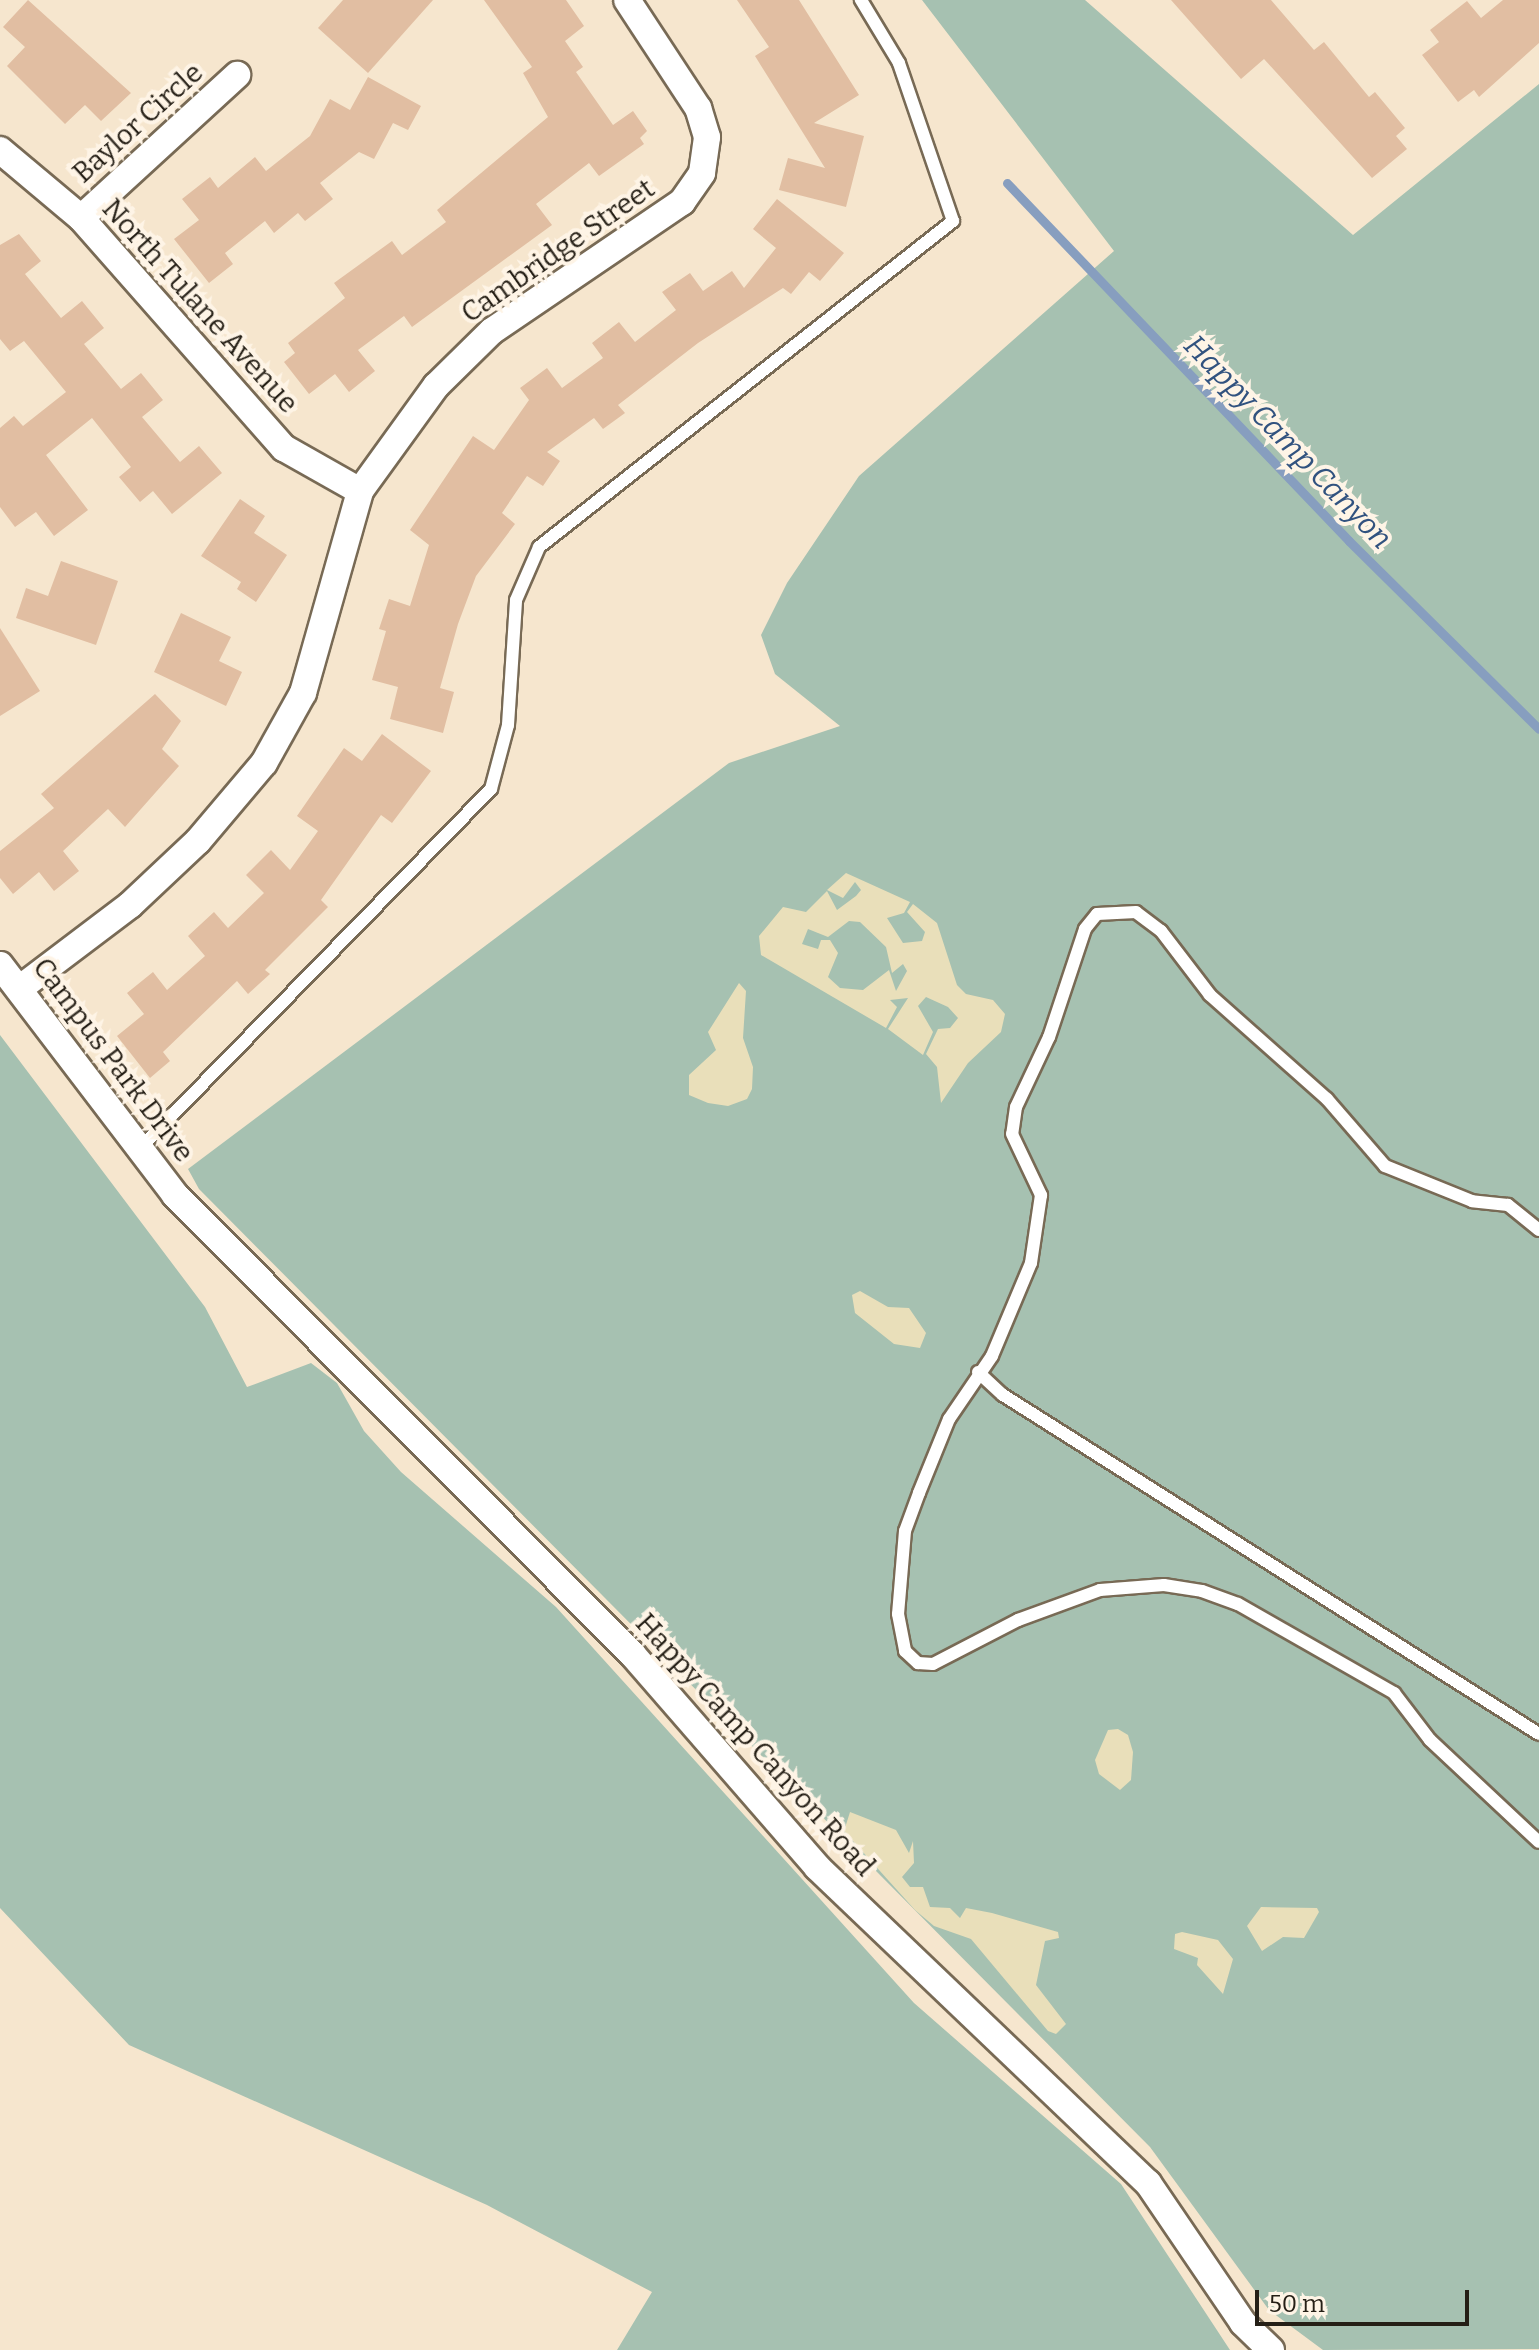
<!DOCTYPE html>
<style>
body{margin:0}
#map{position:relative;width:1539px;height:2350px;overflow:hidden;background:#f6e6ce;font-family:Bitter,serif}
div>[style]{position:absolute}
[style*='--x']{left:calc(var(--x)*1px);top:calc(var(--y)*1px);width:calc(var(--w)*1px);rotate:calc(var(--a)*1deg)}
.green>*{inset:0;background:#a6c1b1}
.sand>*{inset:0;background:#e9dfba}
.stream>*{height:9px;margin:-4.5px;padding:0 4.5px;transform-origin:4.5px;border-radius:4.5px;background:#879ebf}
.building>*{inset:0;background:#e1bea2}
.roads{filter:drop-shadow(2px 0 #786a55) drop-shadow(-2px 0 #786a55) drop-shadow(0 2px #786a55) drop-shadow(0 -2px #786a55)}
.service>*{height:12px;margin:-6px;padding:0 6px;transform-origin:6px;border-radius:6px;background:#fff}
.minor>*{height:26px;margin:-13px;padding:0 13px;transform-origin:13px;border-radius:13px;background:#fff}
span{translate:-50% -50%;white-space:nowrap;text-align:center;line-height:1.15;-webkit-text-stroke:8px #fef4e6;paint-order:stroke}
.street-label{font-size:28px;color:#251f16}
.water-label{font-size:30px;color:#31527f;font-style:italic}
.scale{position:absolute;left:1255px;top:2290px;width:214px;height:36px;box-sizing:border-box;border:4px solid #251f16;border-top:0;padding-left:10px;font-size:24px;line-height:28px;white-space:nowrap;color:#251f16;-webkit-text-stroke:6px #fef4e6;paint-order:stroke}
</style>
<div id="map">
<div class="green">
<i style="clip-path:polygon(922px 0,1085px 0,1353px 235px,1539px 84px,1539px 2349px,1323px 2350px,1269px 2310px,1150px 2147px,199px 1189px,188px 1169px,729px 763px,840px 726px,775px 674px,761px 635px,787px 583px,859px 476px,1114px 251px)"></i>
<i style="clip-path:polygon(0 1035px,205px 1307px,247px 1387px,311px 1363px,337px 1383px,364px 1431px,401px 1472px,556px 1607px,914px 2003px,1121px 2184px,1230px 2350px,617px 2350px,652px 2292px,487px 2205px,129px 2045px,0 1908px)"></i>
</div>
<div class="sand">
<i style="clip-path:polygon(evenodd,846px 873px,910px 902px,904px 913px,887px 918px,903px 943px,922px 941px,925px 932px,907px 912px,913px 904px,937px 923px,957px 985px,966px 994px,993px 1000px,1005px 1014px,1001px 1032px,968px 1063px,941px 1103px,937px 1067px,926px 1054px,938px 1029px,950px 1028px,958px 1018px,948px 1007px,926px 997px,918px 1006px,933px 1032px,923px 1055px,888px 1029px,908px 998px,890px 1000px,897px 1007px,886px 1028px,761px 955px,759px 936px,783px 907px,806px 912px,827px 891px,837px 910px,856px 896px,861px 890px,855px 882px,843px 898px,827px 890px,846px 873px,849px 921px,860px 922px,886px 947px,892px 973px,903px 964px,907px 971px,896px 991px,889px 970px,863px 990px,840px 988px,828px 977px,838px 953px,830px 940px,821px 940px,818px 949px,802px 944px,808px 929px,828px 937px,849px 921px)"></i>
<i style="clip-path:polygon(739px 983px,746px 991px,743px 1038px,753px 1067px,752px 1089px,747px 1099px,728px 1106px,708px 1103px,689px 1095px,689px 1075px,716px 1050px,708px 1032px)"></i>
<i style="clip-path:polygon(860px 1291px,888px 1307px,909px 1308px,926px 1333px,920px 1348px,894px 1344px,855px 1313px,852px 1295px)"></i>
<i style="clip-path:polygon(1118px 1729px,1128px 1735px,1133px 1752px,1131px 1780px,1120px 1790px,1099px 1774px,1095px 1760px,1108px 1730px)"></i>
<i style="clip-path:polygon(850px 1812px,896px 1830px,909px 1853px,913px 1841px,914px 1863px,902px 1877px,910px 1887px,923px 1887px,930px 1907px,950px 1908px,960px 1918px,966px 1908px,992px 1913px,1058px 1932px,1059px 1938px,1045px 1941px,1036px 1985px,1066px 2024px,1056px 2034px,1048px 2031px,971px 1939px,934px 1926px,915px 1910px,844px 1831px)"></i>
<i style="clip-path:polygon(1261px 1907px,1317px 1908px,1319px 1912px,1304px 1938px,1283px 1937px,1262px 1951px,1247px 1926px)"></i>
<i style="clip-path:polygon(1182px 1932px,1218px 1940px,1233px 1959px,1223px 1994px,1197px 1965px,1198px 1958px,1174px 1949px,1175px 1934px)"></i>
</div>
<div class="stream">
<i style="--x:1007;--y:183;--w:495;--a:46.3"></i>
<i style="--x:1349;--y:541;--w:267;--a:44.7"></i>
</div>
<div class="building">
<i style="clip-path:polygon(28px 0,131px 93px,101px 121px,85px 105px,65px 124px,7px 66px,25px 47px,3px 27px)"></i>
<i style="clip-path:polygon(343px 0,433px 0,368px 73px,318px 28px)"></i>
<i style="clip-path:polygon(484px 0,566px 0,584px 26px,565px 41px,583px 67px,576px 72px,613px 125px,633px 111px,647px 131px,640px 138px,644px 144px,599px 176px,589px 163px,536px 204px,552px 225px,412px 327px,404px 316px,358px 350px,375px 371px,349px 392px,335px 374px,309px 394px,284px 362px,295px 353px,288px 343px,345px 298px,334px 283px,392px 241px,402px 255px,446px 222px,437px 210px,548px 117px,523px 73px,532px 67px)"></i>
<i style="clip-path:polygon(737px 0,799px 0,859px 95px,814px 123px,864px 136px,846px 207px,779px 190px,788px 158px,825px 168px,755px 56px,769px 47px)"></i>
<i style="clip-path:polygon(1171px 0,1271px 0,1314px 50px,1324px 42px,1369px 97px,1375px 92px,1405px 128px,1396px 136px,1407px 149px,1372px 178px,1264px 59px,1241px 79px)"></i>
<i style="clip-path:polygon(1503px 0,1539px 0,1539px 43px,1479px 97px,1474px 90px,1458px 102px,1422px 55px,1439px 42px,1430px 30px,1467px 1px,1481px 18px)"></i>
<i style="clip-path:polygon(368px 77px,421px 106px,408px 130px,393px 123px,374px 159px,359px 152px,320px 183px,333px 199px,305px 221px,298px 213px,274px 233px,265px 221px,225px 253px,233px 264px,209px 283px,174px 239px,199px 220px,182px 199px,210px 177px,218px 188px,255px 157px,266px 171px,310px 136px,330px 99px,350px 110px)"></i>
<i style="clip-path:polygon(777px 199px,844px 253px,820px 281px,809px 272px,791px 294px,783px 288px,698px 343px,618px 405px,625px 413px,603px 429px,594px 418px,547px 452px,560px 461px,543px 486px,527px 476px,502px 513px,515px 524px,476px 576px,458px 624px,440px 688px,454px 692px,443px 733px,390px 719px,398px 687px,372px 680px,386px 631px,379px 629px,389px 599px,410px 606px,429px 545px,410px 530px,473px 436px,494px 450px,529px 400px,520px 388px,547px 368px,562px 388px,603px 358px,592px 343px,619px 322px,635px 342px,676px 310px,662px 292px,690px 273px,703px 291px,732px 271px,744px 288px,776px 248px,753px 229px)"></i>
<i style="clip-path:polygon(19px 234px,41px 261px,25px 274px,61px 318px,82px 301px,104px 328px,84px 344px,121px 389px,141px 373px,163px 400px,142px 417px,180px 462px,199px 446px,222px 473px,172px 514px,153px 491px,140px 502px,119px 477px,131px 467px,92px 418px,46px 455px,88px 510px,54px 536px,36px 512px,15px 527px,0 507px,0 428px,14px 416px,23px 426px,66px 392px,24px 341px,10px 351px,0 339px,0 245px)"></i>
<i style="clip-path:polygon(240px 499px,265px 516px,254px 533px,287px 555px,256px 602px,237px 589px,241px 582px,201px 556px)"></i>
<i style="clip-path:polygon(61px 561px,118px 581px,96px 645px,16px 618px,26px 588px,48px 596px)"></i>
<i style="clip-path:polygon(181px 613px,231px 637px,219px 661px,242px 672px,226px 706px,154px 672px)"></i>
<i style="clip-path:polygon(0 628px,40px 691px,0 716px)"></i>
<i style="clip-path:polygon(155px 694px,181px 721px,162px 749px,179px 766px,125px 827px,108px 809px,63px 851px,79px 871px,54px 891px,39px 872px,13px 894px,0 878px,0 851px,54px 808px,41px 794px)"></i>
<i style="clip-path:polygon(382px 734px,431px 771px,392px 823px,381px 815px,321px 900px,328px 907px,265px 970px,270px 974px,248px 994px,237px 981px,163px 1052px,170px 1061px,150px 1078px,117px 1036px,144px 1014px,127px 993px,153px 972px,167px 990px,205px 956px,188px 936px,214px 912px,228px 928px,264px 893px,246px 875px,271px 850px,290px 870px,318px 831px,297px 816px,344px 748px,362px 761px)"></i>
</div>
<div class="roads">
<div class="service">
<i style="--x:140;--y:1148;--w:502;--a:-45.65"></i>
<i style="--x:491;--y:789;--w:66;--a:-75.1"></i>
<i style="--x:508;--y:725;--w:125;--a:-86.3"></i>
<i style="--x:516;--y:600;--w:58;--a:-66.5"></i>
<i style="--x:539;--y:547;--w:527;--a:-38.22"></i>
<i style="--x:953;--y:221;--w:167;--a:-108.9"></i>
<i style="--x:899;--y:63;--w:74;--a:-121.1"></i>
<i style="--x:1539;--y:1230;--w:40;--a:-141"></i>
<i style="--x:1508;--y:1205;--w:36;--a:-174"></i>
<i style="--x:1472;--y:1201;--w:94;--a:-158.1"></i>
<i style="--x:1385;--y:1166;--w:89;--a:-130.9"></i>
<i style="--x:1327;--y:1099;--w:157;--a:-138.4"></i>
<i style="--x:1210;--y:995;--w:81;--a:-127.4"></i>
<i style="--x:1161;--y:931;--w:31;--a:-143"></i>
<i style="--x:1136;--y:912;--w:39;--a:177"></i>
<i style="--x:1097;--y:914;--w:19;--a:129"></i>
<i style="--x:1085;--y:929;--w:114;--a:108.4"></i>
<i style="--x:1049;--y:1037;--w:77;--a:115.2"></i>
<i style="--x:1016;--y:1107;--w:27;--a:98"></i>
<i style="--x:1012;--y:1134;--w:68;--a:64.6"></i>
<i style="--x:1041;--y:1195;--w:69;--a:98.4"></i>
<i style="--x:1031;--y:1263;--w:101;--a:112.8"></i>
<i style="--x:992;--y:1356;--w:76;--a:124.3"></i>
<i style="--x:949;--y:1419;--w:80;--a:112.1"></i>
<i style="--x:919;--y:1493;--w:40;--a:110.2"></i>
<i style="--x:905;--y:1531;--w:83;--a:94.8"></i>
<i style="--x:898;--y:1614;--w:38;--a:79"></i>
<i style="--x:905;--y:1651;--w:18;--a:43"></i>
<i style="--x:918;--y:1663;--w:15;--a:4"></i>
<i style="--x:933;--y:1664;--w:96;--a:-27.4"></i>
<i style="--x:1018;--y:1620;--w:87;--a:-20.1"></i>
<i style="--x:1100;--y:1590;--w:64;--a:-4.5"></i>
<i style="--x:1164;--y:1585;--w:38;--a:9"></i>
<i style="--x:1202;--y:1591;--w:38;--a:20"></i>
<i style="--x:1238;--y:1604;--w:180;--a:29.7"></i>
<i style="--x:1394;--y:1693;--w:59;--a:52.5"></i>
<i style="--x:1430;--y:1740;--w:149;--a:43.1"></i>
<i style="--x:978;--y:1372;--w:34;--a:43"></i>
<i style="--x:1003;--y:1395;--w:634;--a:32.31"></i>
</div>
<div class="minor">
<i style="--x:0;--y:150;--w:106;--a:40"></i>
<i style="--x:81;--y:218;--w:307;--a:48.6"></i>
<i style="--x:284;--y:448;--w:87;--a:29.5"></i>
<i style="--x:81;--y:218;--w:212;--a:-42.5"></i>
<i style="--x:0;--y:965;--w:289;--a:52.7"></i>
<i style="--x:175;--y:1195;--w:649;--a:45.12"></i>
<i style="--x:633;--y:1655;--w:281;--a:49"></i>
<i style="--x:817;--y:1867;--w:458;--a:43.7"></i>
<i style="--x:1148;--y:2183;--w:169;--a:55.8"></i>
<i style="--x:1243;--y:2323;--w:39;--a:44"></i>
<i style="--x:19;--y:989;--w:139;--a:-37.1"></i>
<i style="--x:130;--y:905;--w:93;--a:-43.3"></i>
<i style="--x:198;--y:841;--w:102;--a:-49.8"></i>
<i style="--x:264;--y:763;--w:80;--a:-60.9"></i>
<i style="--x:303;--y:693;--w:210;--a:-74.2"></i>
<i style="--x:360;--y:491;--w:130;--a:-54.1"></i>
<i style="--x:436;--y:386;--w:78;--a:-44.5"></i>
<i style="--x:492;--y:331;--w:230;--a:-34.2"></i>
<i style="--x:682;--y:202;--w:35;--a:-55"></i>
<i style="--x:702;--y:173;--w:36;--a:-82"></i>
<i style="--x:707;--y:137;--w:30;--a:-107"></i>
<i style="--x:698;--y:108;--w:129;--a:-123.3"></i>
</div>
</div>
<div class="street-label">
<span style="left:138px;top:123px;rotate:-42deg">Baylor Circle</span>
<span style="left:558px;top:251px;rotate:-35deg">Cambridge Street</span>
<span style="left:200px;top:306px;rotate:48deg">North Tulane Avenue</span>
<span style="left:113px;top:1060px;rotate:53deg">Campus Park Drive</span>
<span style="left:755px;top:1745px;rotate:48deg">Happy Camp Canyon Road</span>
</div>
<div class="water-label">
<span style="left:1288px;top:442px;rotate:46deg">Happy Camp Canyon</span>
</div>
<div class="scale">50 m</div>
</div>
